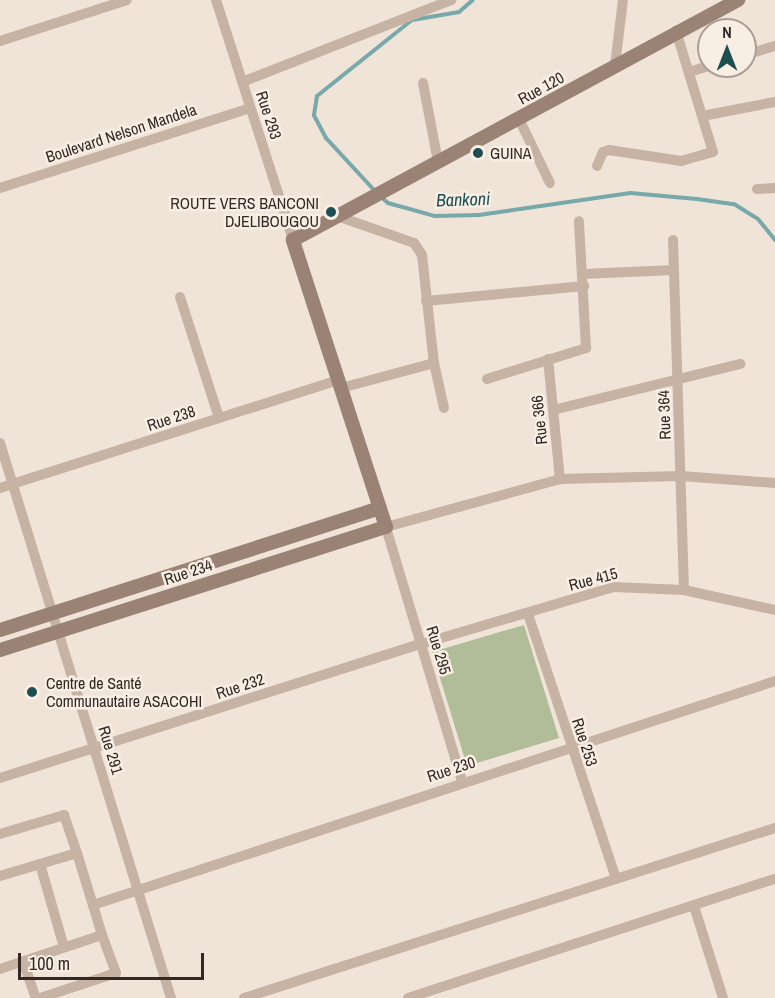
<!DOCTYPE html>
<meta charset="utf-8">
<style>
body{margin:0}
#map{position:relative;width:775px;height:998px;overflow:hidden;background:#efe4d7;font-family:"Archivo Narrow",sans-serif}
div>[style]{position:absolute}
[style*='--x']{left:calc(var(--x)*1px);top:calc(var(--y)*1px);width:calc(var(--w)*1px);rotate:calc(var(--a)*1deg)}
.green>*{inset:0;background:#b1bd98}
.stream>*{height:4px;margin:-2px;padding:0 2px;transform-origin:2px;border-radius:2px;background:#77a9ab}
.street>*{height:10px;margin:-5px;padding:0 5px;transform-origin:5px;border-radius:5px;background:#c7b3a4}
.secondary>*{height:14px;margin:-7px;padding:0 7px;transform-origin:7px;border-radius:7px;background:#9a8275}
.dots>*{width:16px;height:16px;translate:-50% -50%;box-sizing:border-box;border:3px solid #f8eee3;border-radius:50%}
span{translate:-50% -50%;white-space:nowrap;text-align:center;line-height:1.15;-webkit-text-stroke:5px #f8eee3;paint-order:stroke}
.street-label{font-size:16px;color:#322925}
.poi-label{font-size:16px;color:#322925}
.left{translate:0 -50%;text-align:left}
.right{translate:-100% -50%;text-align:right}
.water-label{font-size:18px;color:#1d4f52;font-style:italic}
.north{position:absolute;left:697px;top:18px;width:60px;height:60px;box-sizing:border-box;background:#f8eee3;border:2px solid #a99f97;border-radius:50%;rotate:0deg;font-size:16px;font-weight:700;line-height:24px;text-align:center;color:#322925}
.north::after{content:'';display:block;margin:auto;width:21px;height:27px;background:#1d4f52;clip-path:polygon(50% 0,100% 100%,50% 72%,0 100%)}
.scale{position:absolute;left:18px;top:953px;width:186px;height:27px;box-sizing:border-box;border:3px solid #322925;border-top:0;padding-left:8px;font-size:18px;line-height:21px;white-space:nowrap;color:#322925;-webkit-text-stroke:4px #f8eee3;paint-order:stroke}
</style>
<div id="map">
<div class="green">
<i style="clip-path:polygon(524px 625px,559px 738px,467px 766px,432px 652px)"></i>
</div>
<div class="stream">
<i style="--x:375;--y:191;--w:72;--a:-132.8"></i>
<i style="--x:326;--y:138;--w:26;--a:-118"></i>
<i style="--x:314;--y:115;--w:19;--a:-81"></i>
<i style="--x:317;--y:96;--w:122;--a:-38.7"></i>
<i style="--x:412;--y:20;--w:48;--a:-9.7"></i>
<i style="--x:459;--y:12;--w:18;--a:-41"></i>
<i style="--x:380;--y:196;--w:11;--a:41"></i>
<i style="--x:388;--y:203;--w:49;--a:15.5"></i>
<i style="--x:435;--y:216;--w:44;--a:-1.3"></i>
<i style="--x:479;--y:215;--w:153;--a:-8.3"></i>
<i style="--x:630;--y:193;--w:67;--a:5.1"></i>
<i style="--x:697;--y:199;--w:37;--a:8"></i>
<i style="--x:734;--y:204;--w:28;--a:32"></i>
<i style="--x:758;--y:219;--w:27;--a:51"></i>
</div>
<div class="street">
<i style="--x:216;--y:0;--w:252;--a:72.2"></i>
<i style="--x:0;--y:41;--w:133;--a:-17.9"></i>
<i style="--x:745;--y:55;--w:31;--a:-17"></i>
<i style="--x:615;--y:65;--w:65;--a:-83"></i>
<i style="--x:689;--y:72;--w:21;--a:-17"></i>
<i style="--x:242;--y:82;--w:225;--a:-21.4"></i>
<i style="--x:423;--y:83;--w:80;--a:79.2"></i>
<i style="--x:702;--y:116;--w:74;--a:-10.9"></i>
<i style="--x:519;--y:119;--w:71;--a:64.2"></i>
<i style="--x:597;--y:166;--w:15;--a:-67"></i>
<i style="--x:603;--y:152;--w:6;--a:-18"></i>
<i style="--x:609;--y:150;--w:73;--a:8.7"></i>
<i style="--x:681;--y:161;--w:33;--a:-16"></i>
<i style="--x:713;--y:152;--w:127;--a:-107"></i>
<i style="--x:0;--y:188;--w:262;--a:-17.7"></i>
<i style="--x:757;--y:189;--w:18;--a:-3"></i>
<i style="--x:337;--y:216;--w:82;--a:19.3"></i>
<i style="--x:414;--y:243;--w:14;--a:56"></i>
<i style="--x:422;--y:255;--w:109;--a:83.7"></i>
<i style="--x:434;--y:363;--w:46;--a:77.5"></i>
<i style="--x:673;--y:240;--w:350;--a:88.2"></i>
<i style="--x:583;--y:274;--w:91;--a:-2.5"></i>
<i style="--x:180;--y:297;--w:127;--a:72.1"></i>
<i style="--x:426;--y:301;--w:159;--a:-5.4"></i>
<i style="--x:548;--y:359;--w:121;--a:84.3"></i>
<i style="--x:487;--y:379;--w:104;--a:-17.4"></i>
<i style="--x:586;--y:348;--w:127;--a:-93.2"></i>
<i style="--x:341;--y:388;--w:96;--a:-15"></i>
<i style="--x:553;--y:410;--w:193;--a:-13.8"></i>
<i style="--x:0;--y:443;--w:581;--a:72.88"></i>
<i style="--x:0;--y:488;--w:356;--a:-17.7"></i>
<i style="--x:528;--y:614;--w:279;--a:71.6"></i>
<i style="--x:0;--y:778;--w:442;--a:-17.7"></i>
<i style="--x:421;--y:644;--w:200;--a:-16.5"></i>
<i style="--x:613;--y:587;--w:71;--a:2.4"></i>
<i style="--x:684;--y:590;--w:93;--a:12.4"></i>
<i style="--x:462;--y:781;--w:265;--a:-106.7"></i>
<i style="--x:386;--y:527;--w:180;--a:-15.4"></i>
<i style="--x:560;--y:479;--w:121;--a:-1.4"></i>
<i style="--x:681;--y:476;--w:94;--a:4.3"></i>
<i style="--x:0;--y:834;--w:67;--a:-16.5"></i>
<i style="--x:64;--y:815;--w:40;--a:71.1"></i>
<i style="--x:40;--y:864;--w:86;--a:73.9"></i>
<i style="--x:0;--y:876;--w:80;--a:-16.6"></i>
<i style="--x:77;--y:853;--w:86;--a:73"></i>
<i style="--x:102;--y:935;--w:108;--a:161.6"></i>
<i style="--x:93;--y:905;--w:718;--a:-18.18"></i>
<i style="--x:694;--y:906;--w:96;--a:72.5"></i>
<i style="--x:23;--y:961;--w:39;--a:71"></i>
<i style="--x:40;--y:998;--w:80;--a:-18.2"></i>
<i style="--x:116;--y:973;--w:40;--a:-110.2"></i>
<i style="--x:244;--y:998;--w:558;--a:-17.75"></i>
<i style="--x:408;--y:998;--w:386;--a:-18"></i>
</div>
<div class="secondary">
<i style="--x:0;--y:630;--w:399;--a:-17.8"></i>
<i style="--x:0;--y:650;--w:405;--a:-17.7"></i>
<i style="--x:386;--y:527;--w:302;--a:-108"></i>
<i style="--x:293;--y:240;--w:506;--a:-28.34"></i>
</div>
<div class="dots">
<i style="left:478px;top:153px;background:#1d4f52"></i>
<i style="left:331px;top:212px;background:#1d4f52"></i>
<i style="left:32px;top:692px;background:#1d4f52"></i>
</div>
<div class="street-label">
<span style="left:541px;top:88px;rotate:-29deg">Rue 120</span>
<span style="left:269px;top:115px;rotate:72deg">Rue 293</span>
<span style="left:121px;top:133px;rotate:-18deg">Boulevard Nelson Mandela</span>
<span style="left:664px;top:415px;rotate:-92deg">Rue 364</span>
<span style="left:171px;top:418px;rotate:-18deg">Rue 238</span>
<span style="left:539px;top:420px;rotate:-96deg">Rue 366</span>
<span style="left:188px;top:572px;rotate:-18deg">Rue 234</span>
<span style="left:593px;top:579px;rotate:-15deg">Rue 415</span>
<span style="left:439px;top:650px;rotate:73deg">Rue 295</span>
<span style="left:240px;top:686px;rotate:-18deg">Rue 232</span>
<span style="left:585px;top:742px;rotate:72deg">Rue 253</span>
<span style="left:111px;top:750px;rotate:73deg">Rue 291</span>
<span style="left:451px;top:769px;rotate:-18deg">Rue 230</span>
</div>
<div class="poi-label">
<span class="left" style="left:490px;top:153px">GUINA</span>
<span class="right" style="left:319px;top:212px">ROUTE VERS BANCONI<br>DJELIBOUGOU</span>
<span class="left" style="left:46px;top:692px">Centre de Santé<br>Communautaire ASACOHI</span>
</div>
<div class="water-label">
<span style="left:463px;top:200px;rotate:-2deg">Bankoni</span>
</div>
<div class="north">N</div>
<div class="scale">100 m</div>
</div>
